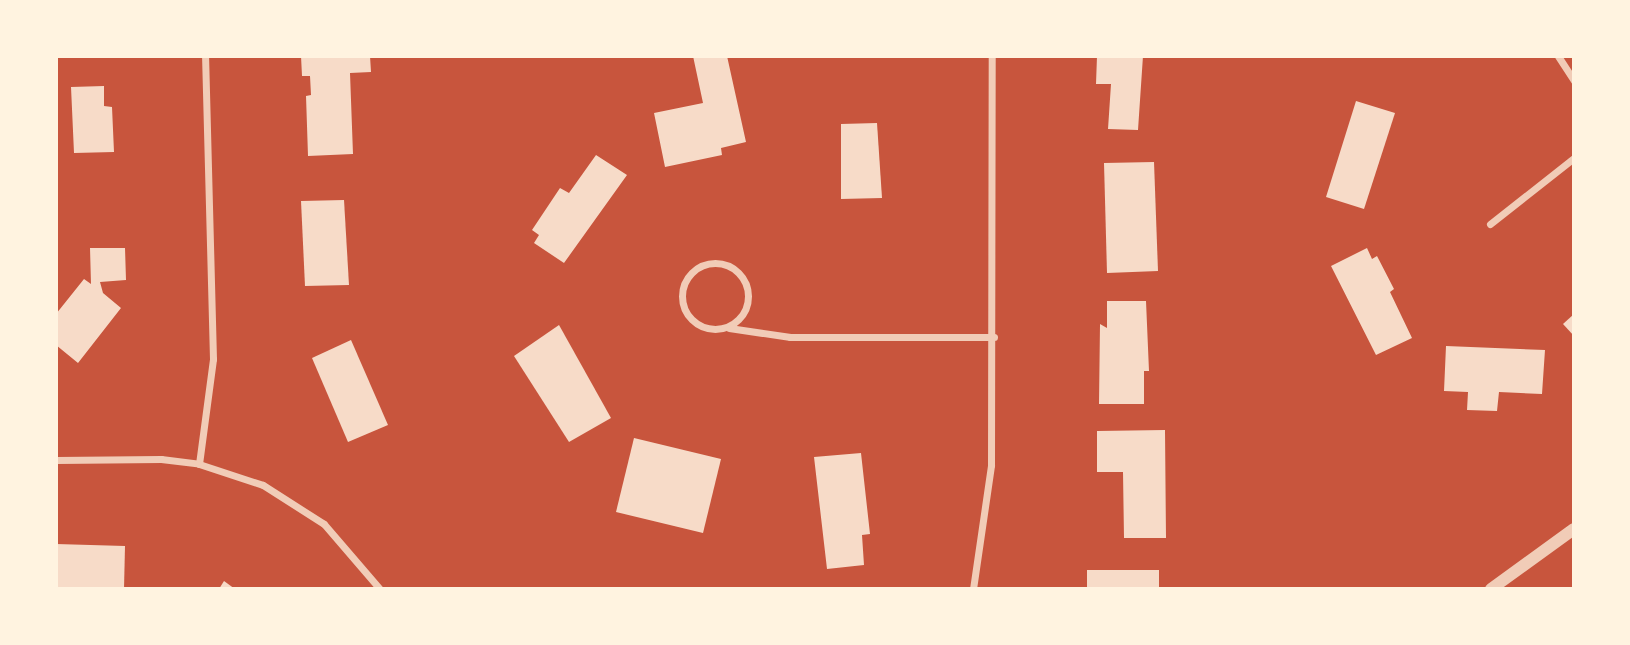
<!DOCTYPE html>
<style>
body{margin:0}
#map{position:relative;width:1630px;height:645px;overflow:hidden;background:#c8553d;font-family:Lora,serif}
div>[style]{position:absolute}
[style*='--x']{left:calc(var(--x)*1px);top:calc(var(--y)*1px);width:calc(var(--w)*1px);rotate:calc(var(--a)*1deg)}
.building>*{inset:0;background:#f7dbc8}
.minor>*{height:7px;margin:-3.5px;padding:0 3.5px;transform-origin:3.5px;border-radius:3.5px;background:#f1ccb7}
.minor>.ring{margin:-3.5px;padding:0;box-sizing:content-box;background:none;border:7px solid #f1ccb7;border-radius:50%}
.tertiary>*{height:12px;margin:-6px;padding:0 6px;transform-origin:6px;border-radius:6px;background:#f1ccb7}
span{translate:-50% -50%;white-space:nowrap;text-align:center;line-height:1.15;-webkit-text-stroke:6px #fff3e0;paint-order:stroke}
.frame{position:absolute;inset:0;border:58px solid #fff3e0;pointer-events:none}
</style>
<div id="map">
<div class="building">
<i style="clip-path:polygon(301px 56px,370px 56px,371px 72px,350px 73px,353px 154px,308px 156px,306px 96px,311px 95px,310px 76px,302px 76px)"></i>
<i style="clip-path:polygon(693px 56px,727px 56px,746px 142px,721px 148px,722px 155px,665px 167px,654px 113px,703px 103px)"></i>
<i style="clip-path:polygon(1097px 56px,1143px 56px,1138px 130px,1108px 129px,1111px 84px,1096px 84px)"></i>
<i style="clip-path:polygon(104px 86px,104px 106px,112px 107px,114px 152px,74px 153px,71px 87px)"></i>
<i style="clip-path:polygon(1356px 101px,1395px 113px,1364px 209px,1326px 197px)"></i>
<i style="clip-path:polygon(877px 123px,882px 198px,841px 199px,841px 124px)"></i>
<i style="clip-path:polygon(596px 155px,627px 175px,564px 263px,534px 243px,539px 235px,532px 230px,560px 188px,569px 193px)"></i>
<i style="clip-path:polygon(1154px 162px,1158px 271px,1107px 273px,1104px 163px)"></i>
<i style="clip-path:polygon(344px 200px,349px 285px,305px 286px,301px 201px)"></i>
<i style="clip-path:polygon(90px 248px,125px 248px,126px 280px,100px 282px,103px 293px,121px 308px,78px 363px,56px 345px,56px 314px,84px 279px,91px 284px)"></i>
<i style="clip-path:polygon(1367px 248px,1372px 259px,1377px 256px,1394px 289px,1390px 292px,1412px 338px,1376px 355px,1331px 266px)"></i>
<i style="clip-path:polygon(1107px 301px,1146px 301px,1149px 371px,1144px 371px,1144px 404px,1099px 404px,1100px 324px,1107px 328px)"></i>
<i style="clip-path:polygon(1574px 314px,1574px 336px,1563px 324px)"></i>
<i style="clip-path:polygon(559px 325px,611px 418px,569px 442px,514px 356px)"></i>
<i style="clip-path:polygon(351px 340px,388px 425px,348px 442px,312px 358px)"></i>
<i style="clip-path:polygon(1446px 346px,1545px 350px,1542px 394px,1499px 392px,1497px 411px,1467px 410px,1468px 392px,1444px 391px)"></i>
<i style="clip-path:polygon(1165px 430px,1166px 538px,1124px 538px,1123px 472px,1097px 472px,1097px 431px)"></i>
<i style="clip-path:polygon(634px 438px,721px 459px,703px 533px,616px 512px)"></i>
<i style="clip-path:polygon(861px 453px,870px 534px,862px 535px,864px 565px,827px 569px,814px 457px)"></i>
<i style="clip-path:polygon(56px 544px,125px 546px,124px 589px,56px 587px)"></i>
<i style="clip-path:polygon(1087px 570px,1159px 570px,1159px 589px,1087px 589px)"></i>
<i style="clip-path:polygon(224px 581px,235px 589px,219px 589px)"></i>
</div>
<div class="minor">
<i style="--x:1558;--y:56;--w:30;--a:57"></i>
<i style="--x:1490;--y:224;--w:107;--a:-38.2"></i>
<i class="ring" style="left:682px;top:263px;width:59px;height:59px"></i>
<i style="--x:729;--y:328;--w:62;--a:8.4"></i>
<i style="--x:790;--y:337;--w:204;--a:0"></i>
<i style="--x:56;--y:460;--w:105;--a:-0.5"></i>
<i style="--x:161;--y:459;--w:38;--a:7"></i>
<i style="--x:199;--y:464;--w:67;--a:18.2"></i>
<i style="--x:263;--y:485;--w:72;--a:32.6"></i>
<i style="--x:324;--y:524;--w:86;--a:49.3"></i>
<i style="--x:199;--y:464;--w:106;--a:-82.4"></i>
<i style="--x:213;--y:359;--w:303;--a:-91.5"></i>
<i style="--x:973;--y:589;--w:125;--a:-81.7"></i>
<i style="--x:991;--y:465;--w:409;--a:-89.9"></i>
</div>
<div class="tertiary">
<i style="--x:1491;--y:589;--w:102;--a:-35.9"></i>
</div>
<div class="frame"></div>
</div>
